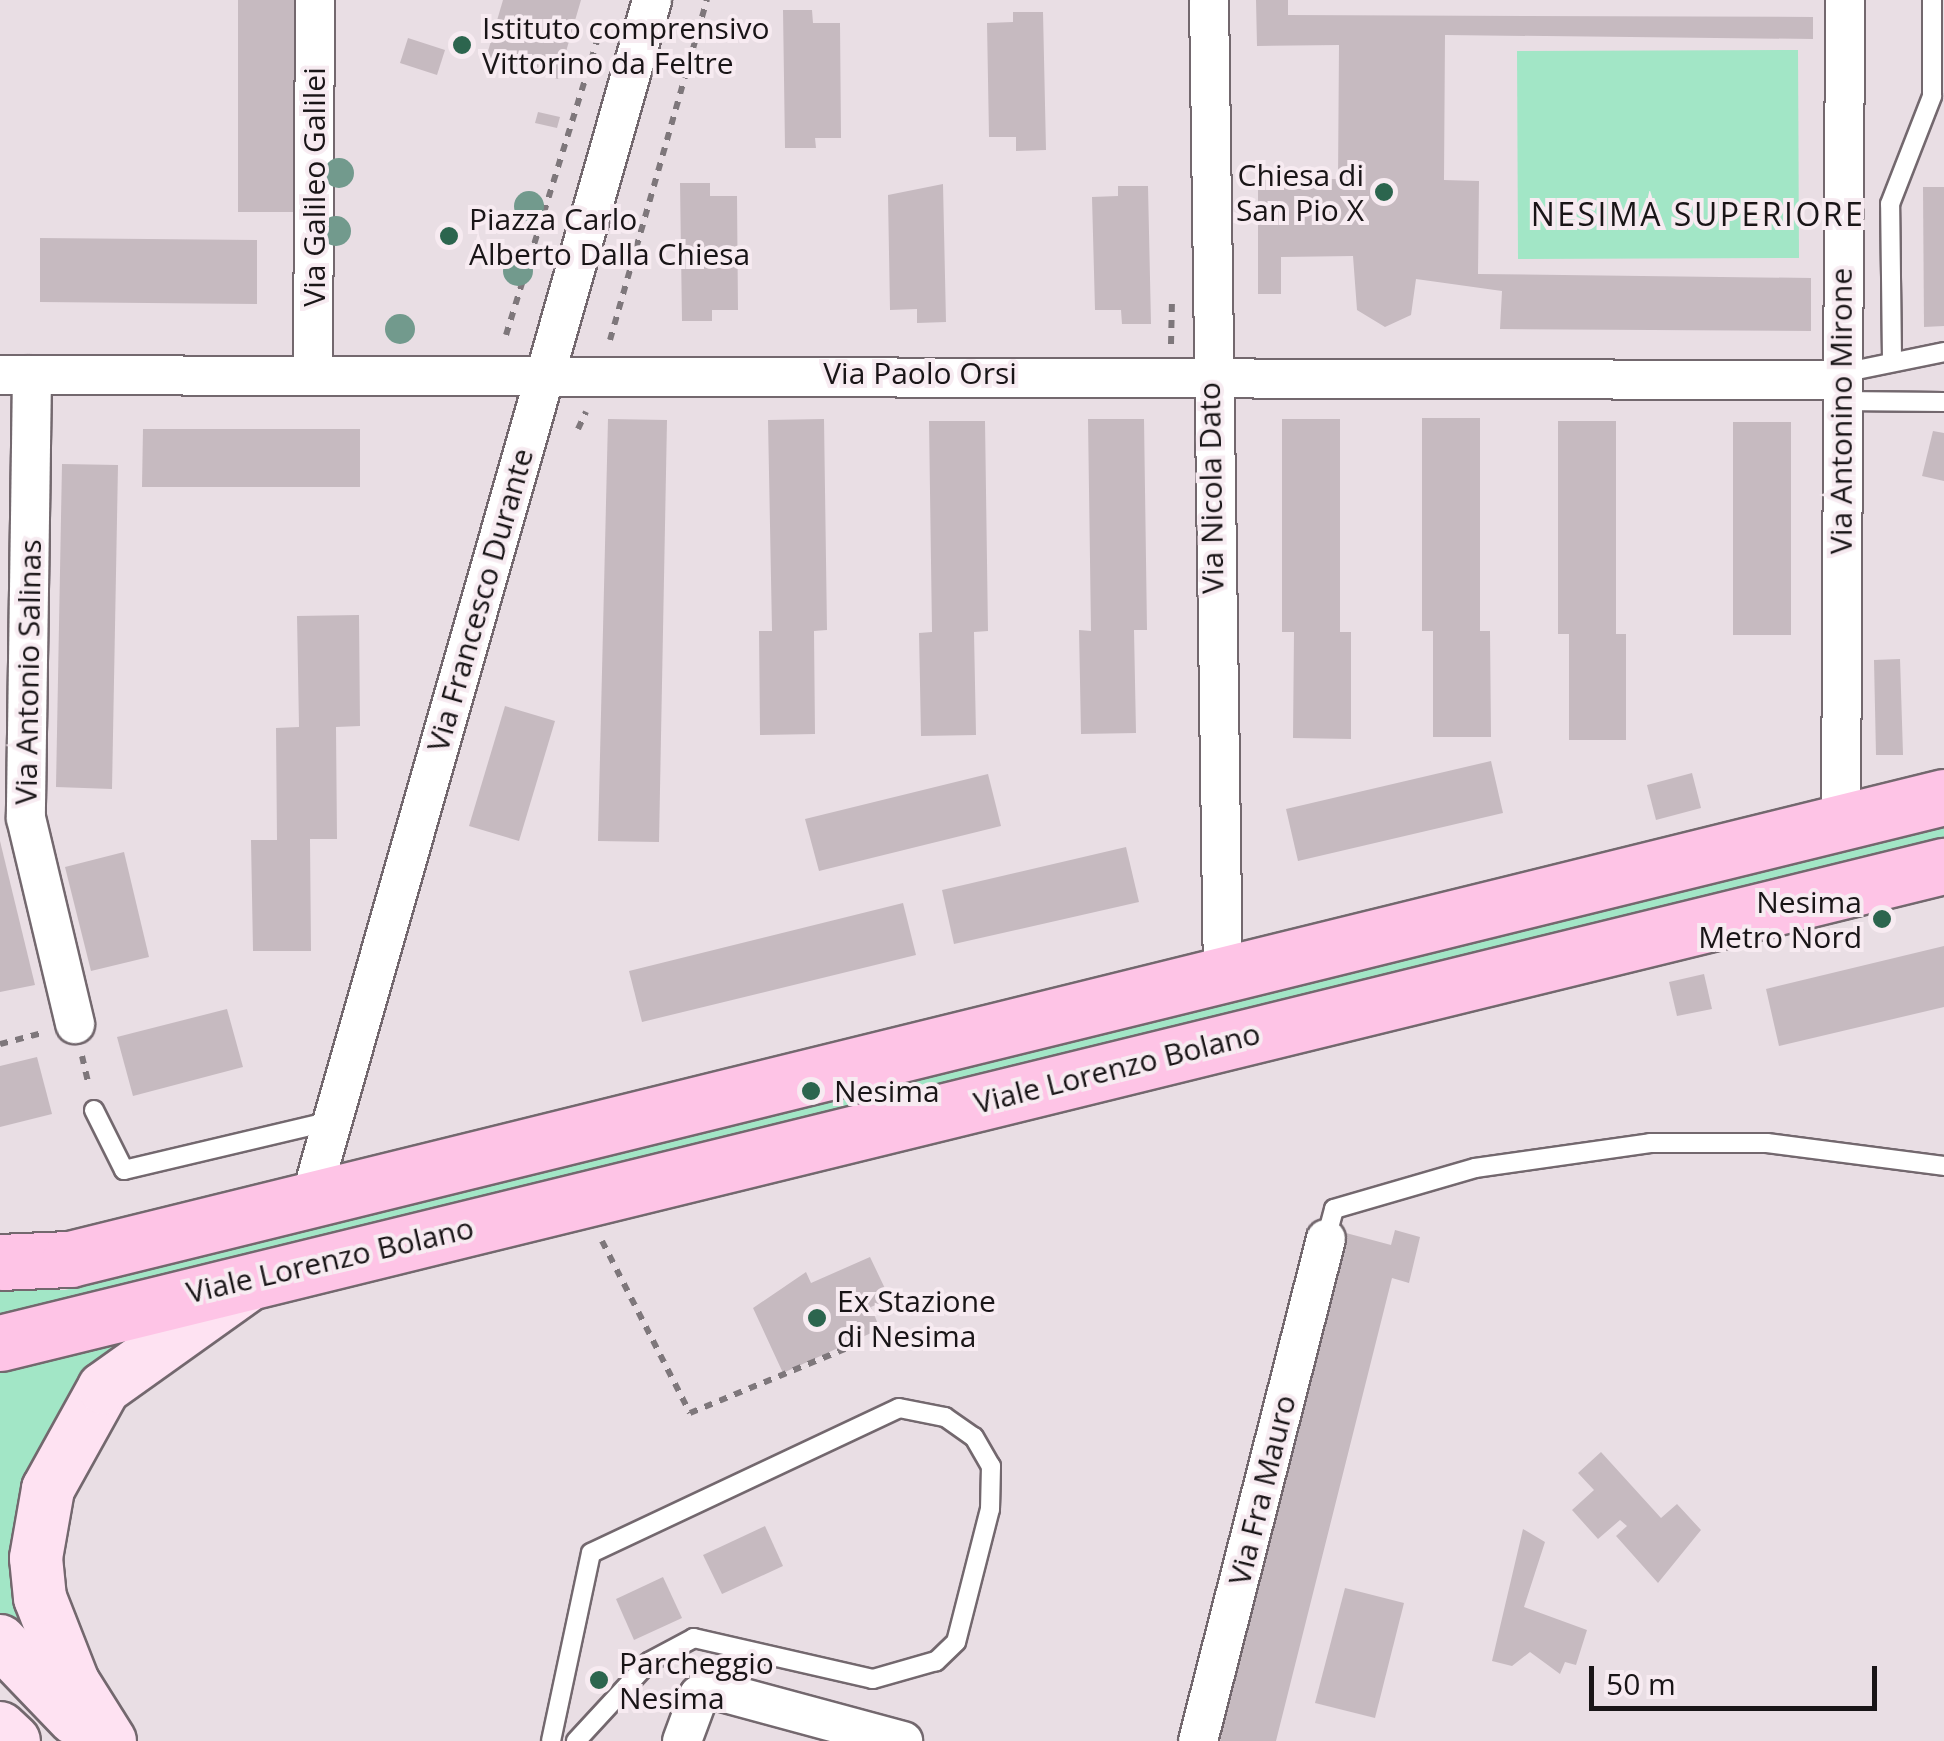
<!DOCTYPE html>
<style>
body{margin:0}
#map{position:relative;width:1944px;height:1741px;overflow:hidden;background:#e9dee4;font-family:"Open Sans",sans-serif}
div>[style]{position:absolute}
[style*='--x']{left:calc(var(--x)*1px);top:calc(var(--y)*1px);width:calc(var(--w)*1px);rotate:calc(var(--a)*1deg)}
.green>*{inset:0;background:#a2e6c6}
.building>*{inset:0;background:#c6bac0}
.path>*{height:6px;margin-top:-3px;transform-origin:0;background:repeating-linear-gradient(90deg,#7e777b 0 8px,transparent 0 16px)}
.roads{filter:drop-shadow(2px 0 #73686e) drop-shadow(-2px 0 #73686e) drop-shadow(0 2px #73686e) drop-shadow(0 -2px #73686e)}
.lane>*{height:18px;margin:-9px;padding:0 9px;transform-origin:9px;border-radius:9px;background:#fff}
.street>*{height:38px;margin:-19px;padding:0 19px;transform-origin:19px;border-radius:19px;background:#fff}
.secondary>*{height:52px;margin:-26px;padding:0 26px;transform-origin:26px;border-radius:26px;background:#fee2f2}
.primary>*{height:55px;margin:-27.5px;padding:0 27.5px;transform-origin:27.5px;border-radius:27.5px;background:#fec4e6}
.trees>*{width:30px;height:30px;margin:-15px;border-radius:50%;background:#729a8d}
.dots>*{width:28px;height:28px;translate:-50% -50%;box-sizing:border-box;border:5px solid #f7ebf1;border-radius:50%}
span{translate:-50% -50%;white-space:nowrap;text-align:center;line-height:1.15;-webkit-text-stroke:8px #f7ebf1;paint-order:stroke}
.poi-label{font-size:30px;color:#191517}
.left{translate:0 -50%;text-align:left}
.right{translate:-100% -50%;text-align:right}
.street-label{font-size:30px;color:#191517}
.neighbourhood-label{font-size:32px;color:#191517;letter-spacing:2.5px}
.scale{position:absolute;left:1589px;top:1666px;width:288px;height:45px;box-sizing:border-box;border:5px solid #191517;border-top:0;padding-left:12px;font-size:30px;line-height:35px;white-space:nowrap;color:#191517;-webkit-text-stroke:8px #f7ebf1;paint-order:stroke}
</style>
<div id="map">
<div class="green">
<i style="clip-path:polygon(1798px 50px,1799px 258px,1518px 259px,1517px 51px)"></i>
<i style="clip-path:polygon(1944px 827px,1944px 840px,0 1319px,0 1290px,65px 1290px)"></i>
<i style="clip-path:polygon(125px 1341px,89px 1378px,34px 1638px,0 1625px,0 1372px)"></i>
</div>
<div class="building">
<i style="clip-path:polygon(238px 0,300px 0,301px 212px,238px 212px)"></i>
<i style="clip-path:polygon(503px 0,581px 0,558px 79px,486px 58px)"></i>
<i style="clip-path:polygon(1256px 0,1288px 0,1288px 15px,1813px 17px,1813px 39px,1445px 35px,1444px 180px,1479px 181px,1478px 274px,1811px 278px,1811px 331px,1500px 329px,1502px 291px,1416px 279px,1411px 315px,1385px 327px,1357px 310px,1353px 256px,1281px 257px,1281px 294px,1258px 294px,1258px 180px,1338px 179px,1339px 45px,1257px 46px)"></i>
<i style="clip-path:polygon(783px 10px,812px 10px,813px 23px,840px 23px,841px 138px,815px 138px,816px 148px,785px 148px)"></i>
<i style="clip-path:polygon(1013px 12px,1043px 12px,1046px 150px,1016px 151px,1016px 137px,989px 137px,987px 23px,1013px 22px)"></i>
<i style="clip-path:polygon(408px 38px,445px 50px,437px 75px,400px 63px)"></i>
<i style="clip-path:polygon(538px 112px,560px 117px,557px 128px,535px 123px)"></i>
<i style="clip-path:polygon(680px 183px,710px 183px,710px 196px,737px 196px,738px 310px,712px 310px,712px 321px,682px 321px)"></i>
<i style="clip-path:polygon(943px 184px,946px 322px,917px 323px,917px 309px,890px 310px,888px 195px)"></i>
<i style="clip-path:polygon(1118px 186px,1148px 186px,1151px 324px,1122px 324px,1121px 310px,1095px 310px,1092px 197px,1118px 196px)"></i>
<i style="clip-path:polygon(1923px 187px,1944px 187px,1944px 326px,1924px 327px)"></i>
<i style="clip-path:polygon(40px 238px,257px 240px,257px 304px,40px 302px)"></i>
<i style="clip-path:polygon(1422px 418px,1480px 418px,1480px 631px,1490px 631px,1491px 737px,1433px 737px,1433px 631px,1422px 631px)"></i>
<i style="clip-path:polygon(608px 419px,667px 420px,659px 842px,598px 841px)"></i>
<i style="clip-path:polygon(824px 419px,827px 630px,814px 631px,815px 734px,760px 735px,759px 631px,772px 631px,768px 420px)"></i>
<i style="clip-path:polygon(1088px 419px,1144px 419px,1147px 630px,1134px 630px,1136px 733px,1081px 734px,1079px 630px,1091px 631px)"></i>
<i style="clip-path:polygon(1282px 419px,1340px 419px,1340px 632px,1351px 632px,1351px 739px,1293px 738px,1294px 632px,1282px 632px)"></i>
<i style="clip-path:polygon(929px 421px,985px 421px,988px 631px,974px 632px,976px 735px,921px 736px,919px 633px,932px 632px)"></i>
<i style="clip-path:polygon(1558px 421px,1616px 421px,1616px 634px,1626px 634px,1626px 740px,1569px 740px,1569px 634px,1558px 634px)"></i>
<i style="clip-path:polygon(1733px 422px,1791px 422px,1791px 635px,1733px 635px)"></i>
<i style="clip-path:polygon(143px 429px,360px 429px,360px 487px,142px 487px)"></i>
<i style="clip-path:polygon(1933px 431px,1944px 433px,1944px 481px,1922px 476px)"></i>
<i style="clip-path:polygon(62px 464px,118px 465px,112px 789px,56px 787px)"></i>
<i style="clip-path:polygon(359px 615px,360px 726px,336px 727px,337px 839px,310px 839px,311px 951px,253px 951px,251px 840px,277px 840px,276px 728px,299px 727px,297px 616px)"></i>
<i style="clip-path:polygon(1900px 659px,1903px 755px,1876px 755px,1874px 660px)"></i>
<i style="clip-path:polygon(505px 706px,555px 721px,519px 841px,469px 826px)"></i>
<i style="clip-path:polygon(1491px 761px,1503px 813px,1298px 861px,1286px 809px)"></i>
<i style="clip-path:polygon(1692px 773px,1701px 808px,1656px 820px,1647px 785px)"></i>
<i style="clip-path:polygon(988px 774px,1001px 826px,819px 871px,805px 819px)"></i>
<i style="clip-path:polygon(0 841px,35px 985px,0 992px)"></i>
<i style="clip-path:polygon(1126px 847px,1139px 902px,954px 944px,942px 890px)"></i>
<i style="clip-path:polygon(124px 852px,149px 957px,91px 971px,65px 867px)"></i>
<i style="clip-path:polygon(903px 903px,916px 955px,642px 1022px,629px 971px)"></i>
<i style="clip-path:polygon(1944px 946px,1944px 1007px,1779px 1046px,1766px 989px)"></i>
<i style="clip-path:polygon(1704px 974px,1712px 1009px,1677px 1016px,1669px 982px)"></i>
<i style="clip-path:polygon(227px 1009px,243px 1067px,133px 1096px,117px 1037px)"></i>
<i style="clip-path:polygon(37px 1057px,52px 1114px,0 1127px,0 1066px)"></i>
<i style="clip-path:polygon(1395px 1230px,1420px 1237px,1409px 1283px,1392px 1278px,1276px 1741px,1220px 1741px,1346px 1233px,1391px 1245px)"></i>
<i style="clip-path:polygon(870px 1257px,890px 1299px,871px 1307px,880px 1329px,783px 1373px,753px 1308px,806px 1272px,811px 1283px)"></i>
<i style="clip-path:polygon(1601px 1452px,1661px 1518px,1677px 1504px,1701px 1530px,1658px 1583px,1616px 1536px,1627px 1526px,1620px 1520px,1598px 1539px,1572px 1510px,1594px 1490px,1578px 1473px)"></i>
<i style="clip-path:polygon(765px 1526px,783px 1566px,722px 1594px,703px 1555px)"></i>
<i style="clip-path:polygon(1523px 1529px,1545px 1542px,1524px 1607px,1587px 1630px,1576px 1665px,1565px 1662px,1560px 1674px,1530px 1652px,1512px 1666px,1492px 1661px)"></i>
<i style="clip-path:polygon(663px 1577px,682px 1618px,634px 1640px,616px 1599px)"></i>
<i style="clip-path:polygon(1345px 1588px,1404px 1603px,1375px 1718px,1315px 1703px)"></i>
</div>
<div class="path">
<i style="--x:506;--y:335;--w:329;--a:-72.8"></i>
<i style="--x:610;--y:340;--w:354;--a:-74.1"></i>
<i style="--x:1171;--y:344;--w:43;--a:-88.7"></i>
<i style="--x:578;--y:429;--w:19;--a:-65"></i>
<i style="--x:0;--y:1044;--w:43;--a:-14.7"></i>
<i style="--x:82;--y:1056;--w:28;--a:77"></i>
<i style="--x:602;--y:1241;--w:193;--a:62.9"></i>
<i style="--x:690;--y:1413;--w:178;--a:-22.5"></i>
</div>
<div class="roads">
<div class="lane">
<i style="--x:1892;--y:359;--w:155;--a:-90.7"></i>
<i style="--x:1890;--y:204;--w:116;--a:-68.7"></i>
<i style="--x:1932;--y:96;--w:96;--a:-90"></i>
<i style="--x:1842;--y:373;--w:104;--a:-11.6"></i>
<i style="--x:1841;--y:401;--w:103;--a:0.6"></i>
<i style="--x:94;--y:1110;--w:67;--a:63.4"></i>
<i style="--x:124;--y:1170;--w:214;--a:-13.3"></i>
<i style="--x:1326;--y:1239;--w:31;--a:-75"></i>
<i style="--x:1334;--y:1209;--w:147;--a:-16.2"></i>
<i style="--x:1475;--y:1168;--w:177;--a:-8.1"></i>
<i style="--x:1650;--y:1143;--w:117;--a:0"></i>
<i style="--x:1767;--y:1143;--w:178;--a:7.4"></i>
<i style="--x:551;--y:1741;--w:192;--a:-78"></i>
<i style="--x:591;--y:1553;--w:340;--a:-25.2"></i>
<i style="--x:899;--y:1408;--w:47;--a:11.1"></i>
<i style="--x:945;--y:1417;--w:35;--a:35"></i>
<i style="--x:974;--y:1437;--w:34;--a:60"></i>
<i style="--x:991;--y:1466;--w:43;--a:91.3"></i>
<i style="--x:990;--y:1509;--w:137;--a:104.3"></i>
<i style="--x:956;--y:1642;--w:28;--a:136"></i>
<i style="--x:936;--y:1661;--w:66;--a:164.1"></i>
<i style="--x:873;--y:1679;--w:184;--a:-167.1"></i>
<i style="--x:694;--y:1638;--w:51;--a:151.9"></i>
<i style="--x:649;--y:1662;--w:108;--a:132.7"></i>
</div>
<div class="street">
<i style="--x:1209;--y:0;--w:976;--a:89.18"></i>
<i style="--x:313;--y:374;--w:374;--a:-89.7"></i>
<i style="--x:0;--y:375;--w:1841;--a:0.16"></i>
<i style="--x:32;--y:375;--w:443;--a:90.8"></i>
<i style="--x:26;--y:818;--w:212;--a:76.6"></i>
<i style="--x:1841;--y:823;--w:823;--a:-89.72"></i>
<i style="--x:310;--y:1200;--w:1248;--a:-74.09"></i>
<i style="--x:682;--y:1741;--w:49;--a:-69.7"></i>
<i style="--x:699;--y:1695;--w:16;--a:-18"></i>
<i style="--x:714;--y:1690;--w:196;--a:15.1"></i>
<i style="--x:1198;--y:1741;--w:518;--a:-75.7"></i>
</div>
<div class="secondary">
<i style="--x:0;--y:1641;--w:107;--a:46.1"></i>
<i style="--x:0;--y:1728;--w:19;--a:43"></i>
<i style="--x:110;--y:1741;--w:70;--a:-122.1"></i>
<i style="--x:73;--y:1682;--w:90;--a:-111.4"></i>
<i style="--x:40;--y:1598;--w:40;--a:-95.7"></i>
<i style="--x:36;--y:1558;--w:70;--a:-80.1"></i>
<i style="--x:48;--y:1489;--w:115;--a:-61"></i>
<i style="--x:104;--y:1388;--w:176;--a:-35.5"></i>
</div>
<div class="primary">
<i style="--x:0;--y:1262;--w:70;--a:-2.5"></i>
<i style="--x:70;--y:1259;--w:1930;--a:-13.85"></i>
<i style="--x:0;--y:1343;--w:2002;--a:-13.79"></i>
</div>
</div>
<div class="trees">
<i style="left:339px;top:173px"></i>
<i style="left:529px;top:206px"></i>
<i style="left:336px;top:231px"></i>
<i style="left:518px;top:271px"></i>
<i style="left:400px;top:329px"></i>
</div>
<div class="dots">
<i style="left:462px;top:45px;background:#2c654e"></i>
<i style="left:1384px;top:192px;background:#2c654e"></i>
<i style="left:449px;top:236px;background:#2c654e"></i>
<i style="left:1882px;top:919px;background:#2c654e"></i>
<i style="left:811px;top:1091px;background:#2c654e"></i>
<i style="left:817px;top:1318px;background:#2c654e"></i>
<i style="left:599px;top:1680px;background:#2c654e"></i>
</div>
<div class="poi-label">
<span class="left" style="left:482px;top:45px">Istituto comprensivo<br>Vittorino da Feltre</span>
<span class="right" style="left:1364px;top:192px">Chiesa di<br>San Pio X</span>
<span class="left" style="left:469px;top:236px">Piazza Carlo<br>Alberto Dalla Chiesa</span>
<span class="right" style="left:1862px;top:919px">Nesima<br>Metro Nord</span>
<span class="left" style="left:834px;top:1091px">Nesima</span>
<span class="left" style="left:837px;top:1318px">Ex Stazione<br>di Nesima</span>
<span class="left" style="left:619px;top:1680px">Parcheggio<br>Nesima</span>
</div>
<div class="street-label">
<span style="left:314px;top:187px;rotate:-90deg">Via Galileo Galilei</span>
<span style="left:920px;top:373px">Via Paolo Orsi</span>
<span style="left:1841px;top:411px;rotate:-90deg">Via Antonino Mirone</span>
<span style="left:1211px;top:488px;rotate:-91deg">Via Nicola Dato</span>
<span style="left:480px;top:600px;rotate:-74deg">Via Francesco Durante</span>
<span style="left:28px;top:672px;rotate:-89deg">Via Antonio Salinas</span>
<span style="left:1117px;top:1068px;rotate:-14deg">Viale Lorenzo Bolano</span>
<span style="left:330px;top:1260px;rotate:-13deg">Viale Lorenzo Bolano</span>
<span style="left:1262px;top:1490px;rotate:-76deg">Via Fra Mauro</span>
</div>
<div class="neighbourhood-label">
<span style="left:1698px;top:214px">NESIMA SUPERIORE</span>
</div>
<div class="scale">50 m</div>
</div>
